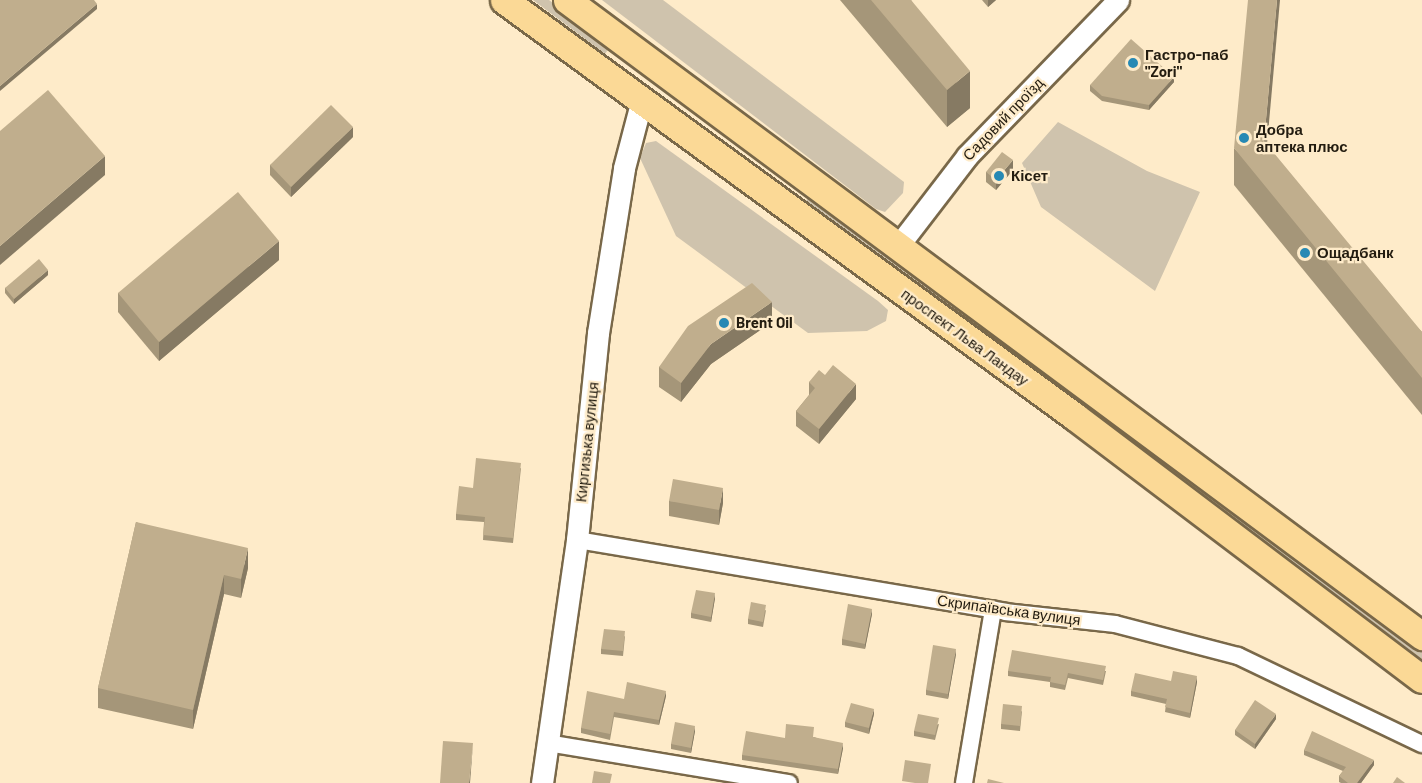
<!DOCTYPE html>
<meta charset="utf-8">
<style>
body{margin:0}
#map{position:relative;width:1422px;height:783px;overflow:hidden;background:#feebc9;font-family:Barlow,sans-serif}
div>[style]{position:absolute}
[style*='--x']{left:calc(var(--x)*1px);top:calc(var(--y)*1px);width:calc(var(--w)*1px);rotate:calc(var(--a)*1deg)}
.green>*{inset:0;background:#cfc3ad}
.roads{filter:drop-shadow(2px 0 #796849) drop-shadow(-2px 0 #796849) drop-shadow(0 2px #796849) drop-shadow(0 -2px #796849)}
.minor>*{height:16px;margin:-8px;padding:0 8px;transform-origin:8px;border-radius:8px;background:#fff}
.tertiary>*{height:21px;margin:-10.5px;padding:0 10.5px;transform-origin:10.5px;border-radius:10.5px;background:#fff}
.primary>*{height:27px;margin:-13.5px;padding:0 13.5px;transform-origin:13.5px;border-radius:13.5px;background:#fbd996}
.wall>*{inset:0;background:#a59679}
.shaded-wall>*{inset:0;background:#867a63}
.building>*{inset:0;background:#c0ae8d}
.dots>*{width:16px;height:16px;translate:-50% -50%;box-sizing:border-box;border:3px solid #feebc9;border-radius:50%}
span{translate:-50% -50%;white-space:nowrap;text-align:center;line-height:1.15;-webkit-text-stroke:4.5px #feebc9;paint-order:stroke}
.poi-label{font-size:15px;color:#231c10;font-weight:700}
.left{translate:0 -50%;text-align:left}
.street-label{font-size:15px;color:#231c10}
</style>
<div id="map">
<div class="green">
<i style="clip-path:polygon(533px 0,549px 0,610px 47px,605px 54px)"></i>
<i style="clip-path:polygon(602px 0,663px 0,904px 182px,903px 193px,885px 212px,876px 209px)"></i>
<i style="clip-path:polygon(1058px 122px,1147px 171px,1200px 192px,1155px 291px,1041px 207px,1022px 163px)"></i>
<i style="clip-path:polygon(656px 141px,878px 301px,888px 310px,886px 321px,867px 331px,808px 333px,676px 236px,640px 158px,646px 143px)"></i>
<i style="clip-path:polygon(811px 194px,1098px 407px,1094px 414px,806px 201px)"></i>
<i style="clip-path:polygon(1106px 414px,1422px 649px,1422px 659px,1102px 420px)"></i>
</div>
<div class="roads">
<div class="minor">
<i style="--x:577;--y:540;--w:434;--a:9.5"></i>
<i style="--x:1005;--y:612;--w:111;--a:6.2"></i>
<i style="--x:1115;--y:624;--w:127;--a:14.6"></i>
<i style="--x:1238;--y:656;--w:204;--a:25.6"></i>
<i style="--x:547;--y:743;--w:245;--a:9.4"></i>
<i style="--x:964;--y:783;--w:176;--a:-80.5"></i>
</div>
<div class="tertiary">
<i style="--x:898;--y:246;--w:113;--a:-52.5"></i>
<i style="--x:967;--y:156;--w:217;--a:-45.9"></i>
<i style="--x:542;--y:783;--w:246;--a:-81.8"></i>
<i style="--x:577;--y:540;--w:208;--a:-84.2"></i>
<i style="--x:598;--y:333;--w:167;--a:-81"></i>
<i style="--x:624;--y:168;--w:67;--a:-75.3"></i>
</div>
<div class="primary">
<i style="--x:504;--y:0;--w:706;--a:36.12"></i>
<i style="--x:1074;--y:416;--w:436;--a:37.1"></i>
<i style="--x:567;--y:0;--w:1066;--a:36.64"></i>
</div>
</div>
<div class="wall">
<i style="clip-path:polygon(840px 0,911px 0,970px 108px,947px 127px)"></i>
<i style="clip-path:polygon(982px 0,996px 0,988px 7px)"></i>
<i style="clip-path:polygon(1174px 82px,1149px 110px,1102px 101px,1090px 91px,1090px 85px)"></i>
<i style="clip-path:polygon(353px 137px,291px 197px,270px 175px,270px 165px)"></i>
<i style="clip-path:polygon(1234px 148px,1422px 332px,1422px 415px,1234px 185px)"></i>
<i style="clip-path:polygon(1013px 170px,996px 190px,986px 182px,986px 172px)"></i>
<i style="clip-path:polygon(279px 260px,159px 361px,118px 312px,118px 293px)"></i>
<i style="clip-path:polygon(48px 275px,14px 304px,5px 293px,5px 288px)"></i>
<i style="clip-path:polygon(772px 322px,711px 364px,681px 402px,659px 387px,659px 367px)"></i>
<i style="clip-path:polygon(825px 375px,856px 399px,819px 444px,796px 426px,796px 411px,809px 395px,809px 382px)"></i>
<i style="clip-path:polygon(521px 468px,513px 543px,483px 540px,484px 522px,456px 520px,456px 514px,473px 488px)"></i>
<i style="clip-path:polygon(669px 501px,723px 503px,719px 525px,669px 516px)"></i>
<i style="clip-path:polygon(136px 522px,248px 568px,241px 598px,224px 594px,193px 729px,98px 708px,98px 688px)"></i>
<i style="clip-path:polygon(715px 598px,711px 622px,691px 618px,691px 613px)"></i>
<i style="clip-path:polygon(766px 610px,763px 627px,748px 624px,748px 619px)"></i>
<i style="clip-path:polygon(872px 614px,865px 649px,842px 645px,842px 639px)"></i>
<i style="clip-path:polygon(625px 636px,623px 656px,601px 654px,601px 649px)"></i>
<i style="clip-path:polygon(956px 654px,948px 699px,926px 695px,926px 690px)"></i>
<i style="clip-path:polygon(1008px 671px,1106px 671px,1103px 685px,1068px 678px,1065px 690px,1050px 687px,1050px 682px,1008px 676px)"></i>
<i style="clip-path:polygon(1171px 681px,1197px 682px,1190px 718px,1165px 712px,1166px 704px,1131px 696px,1131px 691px)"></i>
<i style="clip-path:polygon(666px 696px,659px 725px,614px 717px,610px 740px,581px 733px,581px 728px,624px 699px)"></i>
<i style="clip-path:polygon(1022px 711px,1020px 731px,1001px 729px,1001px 724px)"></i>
<i style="clip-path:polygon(874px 714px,869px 734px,845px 727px,845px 722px)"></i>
<i style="clip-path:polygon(1276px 719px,1255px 749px,1235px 735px,1235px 730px)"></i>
<i style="clip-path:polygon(939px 724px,935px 740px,914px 736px,914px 731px)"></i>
<i style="clip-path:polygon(695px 731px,691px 753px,671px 749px,671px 744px)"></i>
<i style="clip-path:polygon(814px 737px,843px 748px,838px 774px,742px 760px,742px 755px,785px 738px)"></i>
<i style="clip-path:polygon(1304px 750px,1374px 765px,1361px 783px,1341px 783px,1339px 782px,1339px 776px,1343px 771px,1304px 755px)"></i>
</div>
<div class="shaded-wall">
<i style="clip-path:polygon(988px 0,996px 0,988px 7px)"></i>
<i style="clip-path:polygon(1277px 0,1280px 0,1264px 178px,1264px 141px)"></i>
<i style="clip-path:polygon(97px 4px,97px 9px,0 91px,0 86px)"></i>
<i style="clip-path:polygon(970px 71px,970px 108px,947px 127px,947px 90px)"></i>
<i style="clip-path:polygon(1174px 77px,1174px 82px,1149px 110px,1149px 105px)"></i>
<i style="clip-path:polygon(353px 127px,353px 137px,291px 197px,291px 187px)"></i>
<i style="clip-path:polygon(105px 156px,105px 175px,0 265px,0 246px)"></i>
<i style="clip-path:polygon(1013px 160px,1013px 170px,996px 190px,996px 180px)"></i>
<i style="clip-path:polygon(279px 241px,279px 260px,159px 361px,159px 342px)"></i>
<i style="clip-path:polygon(48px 270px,48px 275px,14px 304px,14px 299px)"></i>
<i style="clip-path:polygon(772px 302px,772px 322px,711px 364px,681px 402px,681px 383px,711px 344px)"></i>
<i style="clip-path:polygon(856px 384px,856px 399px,819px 444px,819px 429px)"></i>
<i style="clip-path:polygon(723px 488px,723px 503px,719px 525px,719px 510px)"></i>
<i style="clip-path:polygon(248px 548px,248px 568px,241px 598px,241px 579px)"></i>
<i style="clip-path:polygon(224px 575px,224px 594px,193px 729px,193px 710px)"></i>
<i style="clip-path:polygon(715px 593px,715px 598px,711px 622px,711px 617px)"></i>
<i style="clip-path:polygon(872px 609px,872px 614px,865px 649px,865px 644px)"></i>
<i style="clip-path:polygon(956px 649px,956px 654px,948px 699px,948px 694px)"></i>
<i style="clip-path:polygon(1197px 676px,1197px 682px,1190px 718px,1190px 713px)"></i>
<i style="clip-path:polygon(666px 691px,666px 696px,659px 725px,659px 720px)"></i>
<i style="clip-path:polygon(874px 709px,874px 714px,869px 734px,869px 728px)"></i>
<i style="clip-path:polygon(1276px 714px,1276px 719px,1255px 749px,1255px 744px)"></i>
<i style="clip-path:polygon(695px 726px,695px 731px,691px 753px,691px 748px)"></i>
<i style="clip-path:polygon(473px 743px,470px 783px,469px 783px)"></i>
<i style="clip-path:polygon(843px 743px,843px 748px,838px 774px,838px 769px)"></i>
<i style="clip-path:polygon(1374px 760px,1374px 765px,1361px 783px,1357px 783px)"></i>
</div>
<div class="building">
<i style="clip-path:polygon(0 0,94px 0,97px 4px,0 86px)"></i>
<i style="clip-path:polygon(871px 0,911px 0,970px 71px,947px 90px)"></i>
<i style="clip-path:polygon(1248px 0,1277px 0,1264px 141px,1422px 332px,1422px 378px,1234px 148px)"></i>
<i style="clip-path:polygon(1131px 39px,1174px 77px,1149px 105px,1102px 96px,1090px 85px)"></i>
<i style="clip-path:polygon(48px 90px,105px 156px,0 246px,0 131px)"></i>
<i style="clip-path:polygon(331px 105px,353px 127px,291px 187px,270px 165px)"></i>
<i style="clip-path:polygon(1002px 152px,1013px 160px,996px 180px,986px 172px)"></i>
<i style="clip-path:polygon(238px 192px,279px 241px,159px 342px,118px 293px)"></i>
<i style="clip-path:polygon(39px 259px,48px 270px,14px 299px,5px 288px)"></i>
<i style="clip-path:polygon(752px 283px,772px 302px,711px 344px,681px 383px,659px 367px,688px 326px)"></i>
<i style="clip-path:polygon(833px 365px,856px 384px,819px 429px,796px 411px,815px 388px,809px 382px,819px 370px,825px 375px)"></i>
<i style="clip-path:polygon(476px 458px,521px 463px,513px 538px,483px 535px,485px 517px,456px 514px,459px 486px,473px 488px)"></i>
<i style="clip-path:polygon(673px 479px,723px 488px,719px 510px,669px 501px)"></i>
<i style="clip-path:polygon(136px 522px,248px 548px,241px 579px,224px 575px,193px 710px,98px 688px)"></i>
<i style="clip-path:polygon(696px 590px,715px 593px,711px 617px,691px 613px)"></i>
<i style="clip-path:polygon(751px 602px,766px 605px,763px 622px,748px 619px)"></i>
<i style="clip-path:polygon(848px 604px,872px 609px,865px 644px,842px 639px)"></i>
<i style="clip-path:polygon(604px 629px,625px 631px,623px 651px,601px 649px)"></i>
<i style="clip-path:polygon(933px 645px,956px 649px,948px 694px,926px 690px)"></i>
<i style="clip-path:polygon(1012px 650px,1106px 666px,1103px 680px,1068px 673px,1065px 685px,1050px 682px,1051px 677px,1008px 671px)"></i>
<i style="clip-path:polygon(1173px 671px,1197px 676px,1190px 713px,1165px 707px,1167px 699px,1131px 691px,1135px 673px,1171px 681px)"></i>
<i style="clip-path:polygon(627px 682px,666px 691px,659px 720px,614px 712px,610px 734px,581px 728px,587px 691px,624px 699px)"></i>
<i style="clip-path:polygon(1255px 700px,1276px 714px,1255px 744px,1235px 730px)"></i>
<i style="clip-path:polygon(851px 703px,874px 709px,869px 728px,845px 722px)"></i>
<i style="clip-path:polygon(1003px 704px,1022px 706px,1020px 726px,1001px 724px)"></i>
<i style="clip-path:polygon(918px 714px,939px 718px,935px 735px,914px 731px)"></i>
<i style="clip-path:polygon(675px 722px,695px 726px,691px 748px,671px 744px)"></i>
<i style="clip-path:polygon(786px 724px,814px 727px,813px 737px,843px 743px,838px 769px,742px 755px,746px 731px,785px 738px)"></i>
<i style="clip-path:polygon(1312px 731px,1374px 760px,1357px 783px,1348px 783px,1339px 776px,1346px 767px,1304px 750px)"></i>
<i style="clip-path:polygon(443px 741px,473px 743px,469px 783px,440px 783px)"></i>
<i style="clip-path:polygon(905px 760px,931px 764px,928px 783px,915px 783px,902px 781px)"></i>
<i style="clip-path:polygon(594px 771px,612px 774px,610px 783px,592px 783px)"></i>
<i style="clip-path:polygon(1397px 777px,1405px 783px,1393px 783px)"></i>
<i style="clip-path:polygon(988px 779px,1004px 783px,987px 783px)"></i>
</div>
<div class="dots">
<i style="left:1133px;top:63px;background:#2789b4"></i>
<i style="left:1244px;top:138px;background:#2789b4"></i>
<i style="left:999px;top:176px;background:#2789b4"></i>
<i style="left:1305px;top:253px;background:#2789b4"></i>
<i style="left:724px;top:323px;background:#2789b4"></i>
</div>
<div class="poi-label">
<span class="left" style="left:1145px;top:63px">Гастро-паб<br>"Zori"</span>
<span class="left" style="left:1256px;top:138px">Добра<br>аптека плюс</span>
<span class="left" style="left:1011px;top:176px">Кісет</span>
<span class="left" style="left:1317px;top:253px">Ощадбанк</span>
<span class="left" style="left:736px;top:323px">Brent Oil</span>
</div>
<div class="street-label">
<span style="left:1003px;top:119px;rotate:-46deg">Садовий проїзд</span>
<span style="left:965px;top:337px;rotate:36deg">проспект Льва Ландау</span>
<span style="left:587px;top:442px;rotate:-84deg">Киргизька вулиця</span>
<span style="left:1009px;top:610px;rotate:8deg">Скрипаївська вулиця</span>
</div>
</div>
